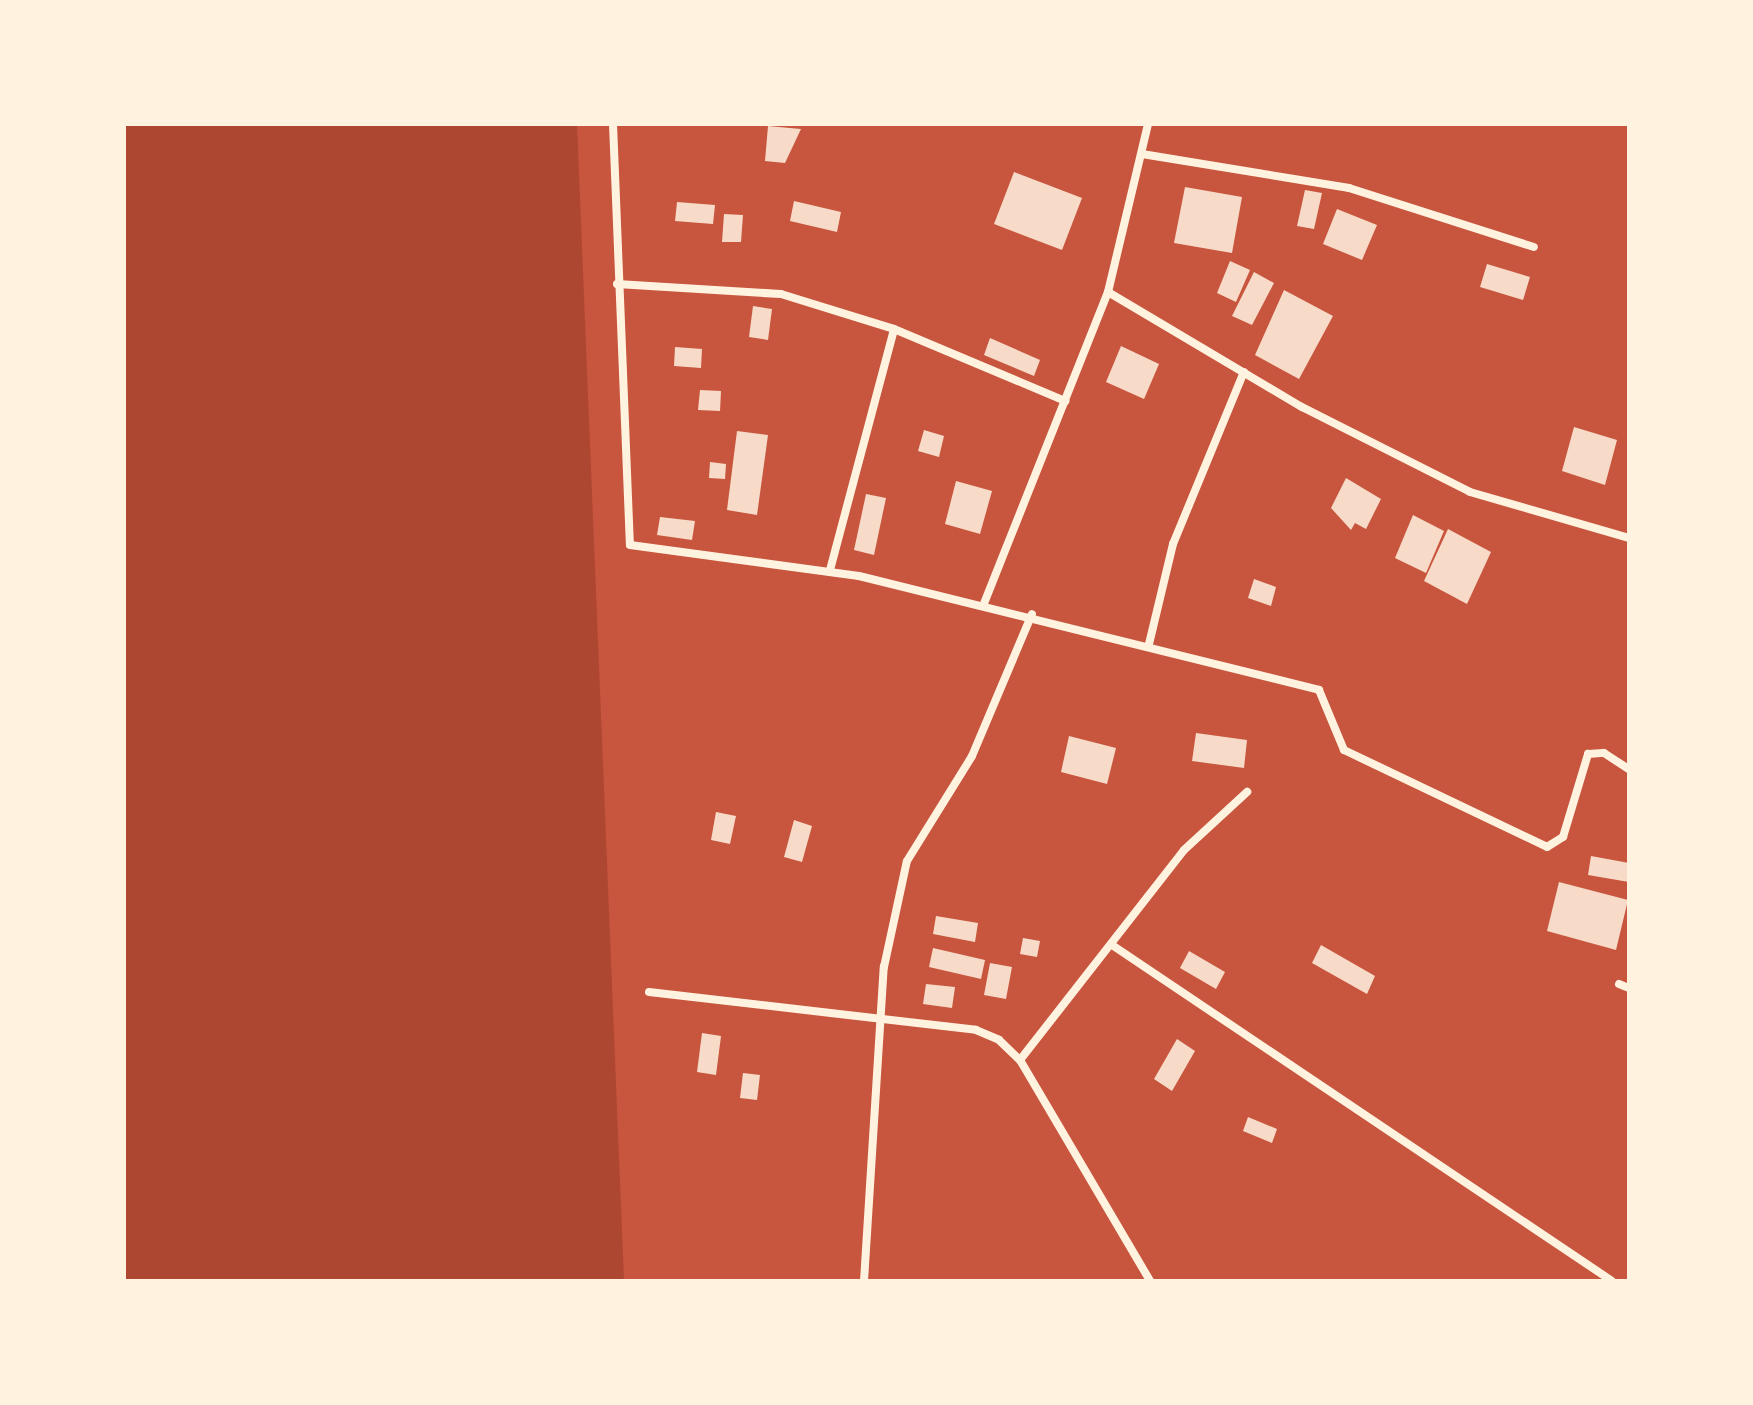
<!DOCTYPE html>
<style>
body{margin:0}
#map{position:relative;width:1753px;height:1405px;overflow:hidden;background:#c8553d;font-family:Roboto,sans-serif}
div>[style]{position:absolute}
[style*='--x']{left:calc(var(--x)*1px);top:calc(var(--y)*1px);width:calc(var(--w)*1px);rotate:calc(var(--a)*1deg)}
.green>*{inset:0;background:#ae4732}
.building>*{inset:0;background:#f7dbc8}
.minor>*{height:8px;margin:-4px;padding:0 4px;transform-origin:4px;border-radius:4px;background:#fff3e0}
span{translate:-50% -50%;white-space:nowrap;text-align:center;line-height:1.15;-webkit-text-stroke:6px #fff3e0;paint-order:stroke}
.frame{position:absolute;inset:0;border:126px solid #fff3e0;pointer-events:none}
</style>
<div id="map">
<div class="green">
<i style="clip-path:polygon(124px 124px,577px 124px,624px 1281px,124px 1281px)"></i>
</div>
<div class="building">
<i style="clip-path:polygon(768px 126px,801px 129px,785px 163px,765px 161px)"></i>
<i style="clip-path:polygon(1014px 172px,1082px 198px,1062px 250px,994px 224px)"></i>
<i style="clip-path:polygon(1185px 187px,1242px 197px,1232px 253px,1174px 243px)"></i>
<i style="clip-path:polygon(1305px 190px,1322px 193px,1314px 229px,1297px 226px)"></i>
<i style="clip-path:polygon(794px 201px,841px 212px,837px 232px,790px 221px)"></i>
<i style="clip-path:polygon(677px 202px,715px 205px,713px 224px,675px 221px)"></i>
<i style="clip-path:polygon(1337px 209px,1377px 225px,1362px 260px,1323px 244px)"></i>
<i style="clip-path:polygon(724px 214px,743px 215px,741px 242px,722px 242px)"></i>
<i style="clip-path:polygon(1230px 261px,1250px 270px,1236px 302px,1217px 293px)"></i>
<i style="clip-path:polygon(1487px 264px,1530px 277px,1523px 300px,1480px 287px)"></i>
<i style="clip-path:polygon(1254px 272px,1274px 283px,1252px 325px,1232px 316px)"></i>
<i style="clip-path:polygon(1284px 290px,1333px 316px,1299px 379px,1255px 355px)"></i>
<i style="clip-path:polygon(753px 306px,772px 309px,768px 340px,749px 337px)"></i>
<i style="clip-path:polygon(990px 338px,1040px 360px,1034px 376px,984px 355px)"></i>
<i style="clip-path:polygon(1121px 346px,1159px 364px,1144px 399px,1106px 382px)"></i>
<i style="clip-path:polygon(675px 347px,702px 349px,701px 368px,674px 366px)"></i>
<i style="clip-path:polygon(700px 390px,721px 391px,720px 411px,698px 410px)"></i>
<i style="clip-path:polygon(1574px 427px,1617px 440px,1605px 485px,1562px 471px)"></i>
<i style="clip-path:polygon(924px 430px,944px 436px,939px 457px,918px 451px)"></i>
<i style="clip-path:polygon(737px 431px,768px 435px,757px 515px,727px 510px)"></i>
<i style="clip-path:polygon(710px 462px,726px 464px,725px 479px,709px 478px)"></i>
<i style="clip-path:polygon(1346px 478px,1381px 499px,1366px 529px,1355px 523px,1351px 530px,1331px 508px)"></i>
<i style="clip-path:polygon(956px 481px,992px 491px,980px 534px,945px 524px)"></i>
<i style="clip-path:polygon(866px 494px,886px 498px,874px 555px,854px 550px)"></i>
<i style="clip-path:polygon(1413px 515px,1444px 531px,1426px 573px,1395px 558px)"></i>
<i style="clip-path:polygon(660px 517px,695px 521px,692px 540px,657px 535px)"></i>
<i style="clip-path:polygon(1448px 529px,1491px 552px,1467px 604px,1424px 581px)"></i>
<i style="clip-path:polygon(1254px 579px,1276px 587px,1271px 606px,1248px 598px)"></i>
<i style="clip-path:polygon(1196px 733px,1247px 740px,1244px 768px,1192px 761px)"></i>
<i style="clip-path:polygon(1069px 736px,1116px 748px,1107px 784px,1061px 772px)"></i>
<i style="clip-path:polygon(716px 812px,736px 816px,730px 844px,711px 840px)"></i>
<i style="clip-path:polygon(794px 820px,812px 826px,802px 862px,784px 857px)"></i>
<i style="clip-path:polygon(1591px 856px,1629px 863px,1629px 882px,1588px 875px)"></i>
<i style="clip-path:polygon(1559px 882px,1628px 900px,1616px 950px,1547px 931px)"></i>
<i style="clip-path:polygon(936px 916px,978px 923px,975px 942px,933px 934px)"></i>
<i style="clip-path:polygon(1023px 938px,1040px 941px,1037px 957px,1020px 954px)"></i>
<i style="clip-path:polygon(1321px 945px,1375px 976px,1367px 994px,1312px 963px)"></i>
<i style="clip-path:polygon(933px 948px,985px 960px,981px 979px,929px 967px)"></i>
<i style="clip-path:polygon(1189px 951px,1225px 972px,1216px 989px,1180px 968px)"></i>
<i style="clip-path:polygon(990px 963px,1012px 967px,1006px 999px,984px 995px)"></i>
<i style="clip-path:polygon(926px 984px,955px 987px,952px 1008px,923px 1004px)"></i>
<i style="clip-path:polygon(702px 1033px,721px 1036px,716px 1075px,697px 1072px)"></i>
<i style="clip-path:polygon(1177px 1039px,1195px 1051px,1172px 1091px,1154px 1079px)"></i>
<i style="clip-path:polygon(743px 1073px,760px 1075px,757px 1100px,740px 1098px)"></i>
<i style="clip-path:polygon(1248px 1117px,1277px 1129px,1272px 1143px,1243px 1131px)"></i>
</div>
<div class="minor">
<i style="--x:613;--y:124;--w:421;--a:87.7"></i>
<i style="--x:630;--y:545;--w:231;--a:7.7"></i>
<i style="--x:859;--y:576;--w:474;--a:13.9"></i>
<i style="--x:1319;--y:690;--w:65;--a:67.4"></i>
<i style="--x:1344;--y:750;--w:225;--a:25.5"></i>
<i style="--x:1547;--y:847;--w:19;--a:-32"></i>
<i style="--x:1563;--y:837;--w:87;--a:-73.2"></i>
<i style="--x:1588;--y:754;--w:16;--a:-4"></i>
<i style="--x:1604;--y:753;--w:30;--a:33"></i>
<i style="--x:1142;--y:154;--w:210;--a:9.3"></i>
<i style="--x:1349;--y:188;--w:194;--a:17.7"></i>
<i style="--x:617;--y:284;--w:164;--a:3.5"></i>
<i style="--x:781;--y:294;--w:118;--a:17.2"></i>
<i style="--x:894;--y:329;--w:186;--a:22.8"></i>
<i style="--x:1108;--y:292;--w:226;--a:30.7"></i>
<i style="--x:1302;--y:407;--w:188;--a:26.8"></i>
<i style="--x:1470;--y:492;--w:166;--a:16.1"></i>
<i style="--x:830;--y:570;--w:249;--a:-75.1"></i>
<i style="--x:983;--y:606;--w:338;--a:-68.3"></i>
<i style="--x:1108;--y:292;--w:173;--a:-76.6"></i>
<i style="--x:1149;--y:644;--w:103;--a:-76.5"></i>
<i style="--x:1173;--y:544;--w:186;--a:-67.6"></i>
<i style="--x:1112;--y:945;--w:602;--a:33.9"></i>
<i style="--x:1619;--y:984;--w:11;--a:22"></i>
<i style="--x:649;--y:992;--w:329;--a:6.6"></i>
<i style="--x:976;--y:1030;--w:25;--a:23"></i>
<i style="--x:999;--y:1040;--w:29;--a:44"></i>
<i style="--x:1020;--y:1060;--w:256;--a:59.5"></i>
<i style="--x:1020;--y:1060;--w:266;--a:-52"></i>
<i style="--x:1184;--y:850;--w:86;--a:-42.6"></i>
<i style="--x:864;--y:1281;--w:315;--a:-86.4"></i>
<i style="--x:884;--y:967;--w:108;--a:-77.8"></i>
<i style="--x:907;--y:861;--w:123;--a:-58.2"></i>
<i style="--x:972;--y:756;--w:154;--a:-67.1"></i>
</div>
<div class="frame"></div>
</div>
